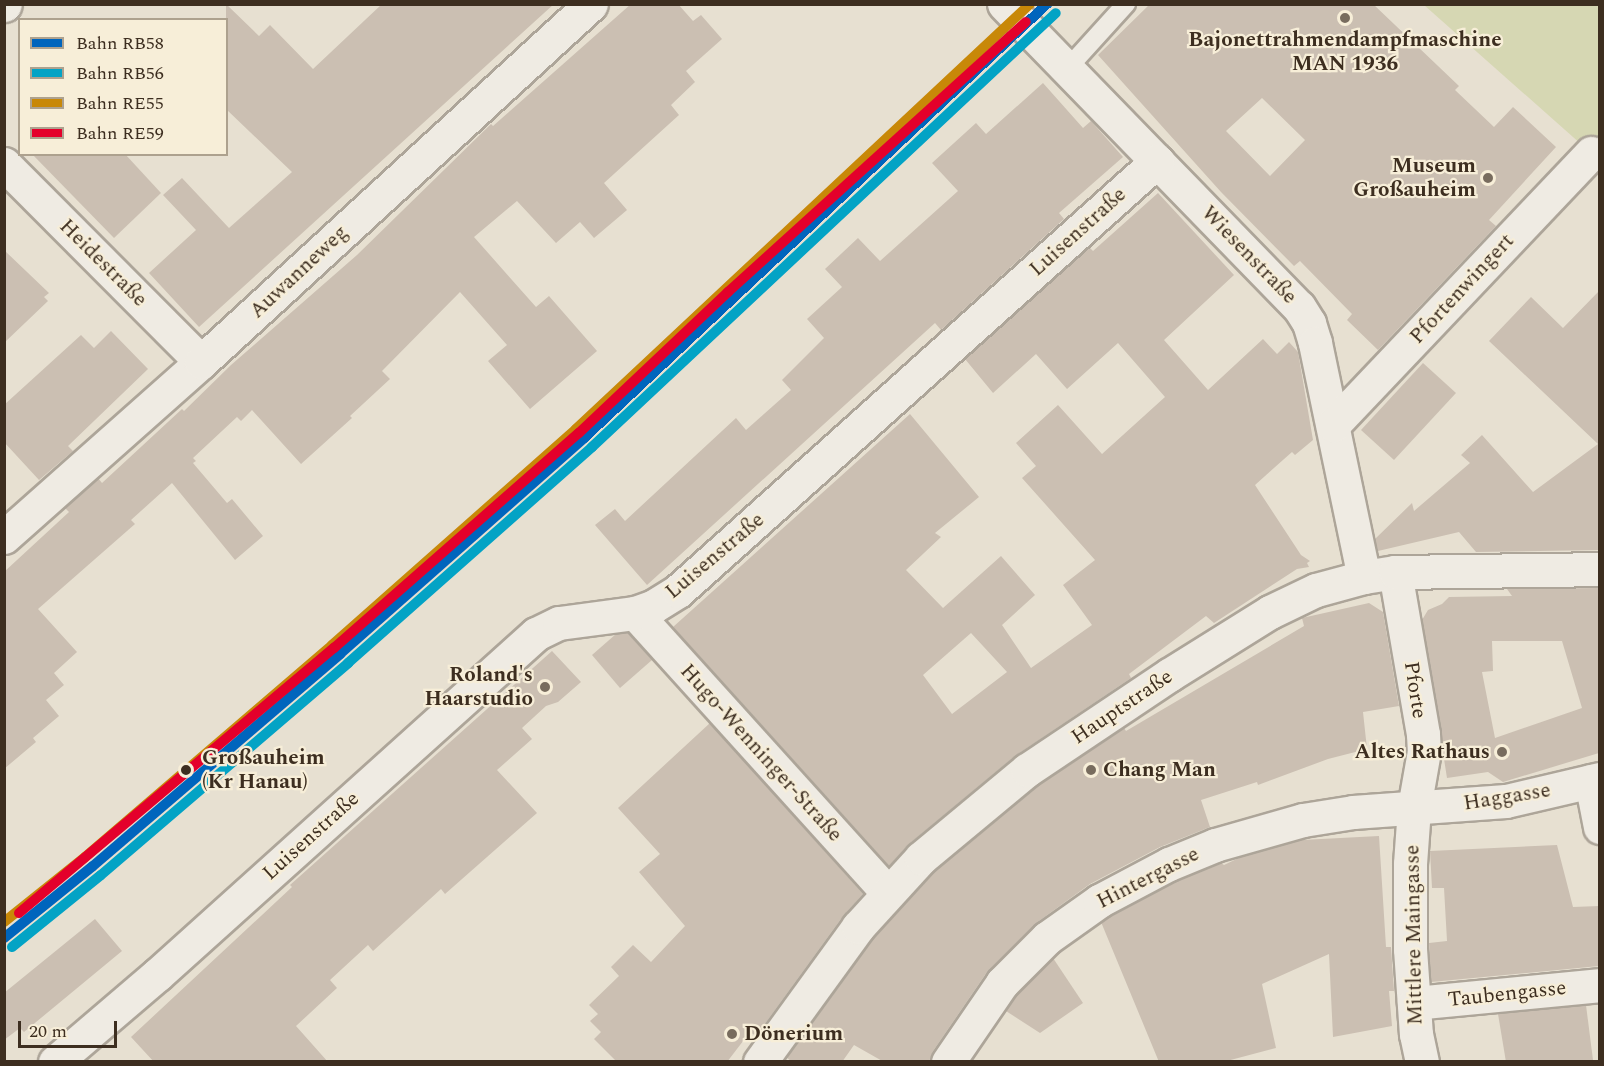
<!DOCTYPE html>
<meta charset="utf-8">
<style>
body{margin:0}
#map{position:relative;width:1604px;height:1066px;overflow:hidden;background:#e7e0d1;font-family:Spectral,serif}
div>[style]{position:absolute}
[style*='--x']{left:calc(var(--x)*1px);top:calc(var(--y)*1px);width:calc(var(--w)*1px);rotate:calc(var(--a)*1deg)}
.green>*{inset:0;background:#d6d7b3}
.building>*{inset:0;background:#cbbfb2}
.roads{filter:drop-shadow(2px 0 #ada599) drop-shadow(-2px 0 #ada599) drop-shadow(0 2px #ada599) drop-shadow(0 -2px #ada599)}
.lane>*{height:18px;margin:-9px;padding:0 9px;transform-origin:9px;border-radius:9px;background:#efebe3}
.street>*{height:33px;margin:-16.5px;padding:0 16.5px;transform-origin:16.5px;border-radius:16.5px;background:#efebe3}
.rail-1>*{height:10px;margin:-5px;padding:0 5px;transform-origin:5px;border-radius:5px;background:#0065bd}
.rail-2>*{height:10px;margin:-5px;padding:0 5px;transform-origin:5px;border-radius:5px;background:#03a3c5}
.rail-3>*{height:10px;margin:-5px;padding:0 5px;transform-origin:5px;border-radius:5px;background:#c88808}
.rail-4>*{height:10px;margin:-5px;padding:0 5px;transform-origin:5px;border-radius:5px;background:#e4002b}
.dots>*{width:16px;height:16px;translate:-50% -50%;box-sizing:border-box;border:3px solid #f7eed8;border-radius:50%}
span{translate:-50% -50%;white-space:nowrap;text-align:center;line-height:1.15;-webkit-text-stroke:4.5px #f7eed8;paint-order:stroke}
.poi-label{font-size:21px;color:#3d2e20;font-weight:700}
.right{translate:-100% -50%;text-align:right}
.left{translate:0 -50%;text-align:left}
.street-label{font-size:21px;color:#3d2e20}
.stop-label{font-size:21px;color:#3d2e20;font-weight:700}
.frame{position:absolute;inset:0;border:6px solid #3d2e20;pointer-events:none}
.legend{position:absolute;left:18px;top:18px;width:210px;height:138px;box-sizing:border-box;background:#f7eed8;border:2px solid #ada18e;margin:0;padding:8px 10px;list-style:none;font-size:18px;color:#3d2e20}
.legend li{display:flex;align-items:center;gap:12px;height:30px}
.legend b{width:30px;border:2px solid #ada18e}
.scale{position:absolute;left:18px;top:1021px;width:99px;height:27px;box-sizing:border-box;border:3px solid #3d2e20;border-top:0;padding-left:8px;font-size:18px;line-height:21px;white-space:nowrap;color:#3d2e20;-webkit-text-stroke:4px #f7eed8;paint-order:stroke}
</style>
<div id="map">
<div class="green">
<i style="clip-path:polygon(1424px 5px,1599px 5px,1599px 161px,1591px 153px)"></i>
</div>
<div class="building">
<i style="clip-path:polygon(226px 4px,259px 36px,270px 25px,313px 69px,382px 4px,554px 4px,199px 327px,149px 273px,196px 230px,163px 195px,182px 178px,229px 228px,292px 172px,226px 109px)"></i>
<i style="clip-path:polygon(631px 4px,678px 4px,693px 21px,701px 15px,722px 39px,686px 71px,695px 82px,671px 105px,679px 115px,604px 183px,627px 210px,594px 238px,580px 222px,556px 243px,517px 201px,474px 237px,536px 307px,549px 296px,597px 351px,530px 409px,488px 361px,507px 345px,460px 292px,382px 371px,390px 379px,350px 416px,352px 418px,301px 464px,252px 410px,241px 421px,237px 417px,193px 458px,196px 461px,193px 463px,227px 503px,232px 499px,263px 536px,235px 560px,172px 483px,131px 520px,135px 524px,38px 609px,77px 652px,54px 673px,64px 685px,46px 700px,59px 716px,33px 738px,36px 742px,4px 769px,4px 572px,69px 512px,65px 508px,98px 478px,102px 483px,182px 409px,184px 411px,231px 365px,357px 255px,491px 124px,493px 126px)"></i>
<i style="clip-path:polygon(evenodd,1150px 4px,1373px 4px,1459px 86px,1455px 90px,1494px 127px,1513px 107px,1556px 147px,1489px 220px,1496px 226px,1378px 350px,1347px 320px,1352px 314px,1300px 261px,1294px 266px,1221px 192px,1098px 55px,1150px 4px,1262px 98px,1305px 140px,1270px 176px,1226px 131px,1262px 98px)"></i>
<i style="clip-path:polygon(1043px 83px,1083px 128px,1091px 121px,1123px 157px,1059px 213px,1064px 219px,941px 330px,935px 323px,647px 585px,595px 525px,615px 509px,625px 521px,736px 418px,746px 430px,791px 390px,782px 380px,824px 338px,807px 319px,842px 287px,825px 269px,858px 238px,880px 261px,958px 191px,932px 163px,976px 123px,986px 134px)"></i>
<i style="clip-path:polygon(32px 154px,125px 154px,161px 193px,114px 238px)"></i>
<i style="clip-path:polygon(evenodd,1158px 193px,1234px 275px,1164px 340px,1208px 390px,1263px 339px,1277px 354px,1289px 342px,1298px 352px,1313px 440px,1295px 455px,1292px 452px,1255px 485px,1301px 555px,1310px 561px,1307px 563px,1309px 567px,1297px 569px,1214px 623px,1206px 616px,1129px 674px,1131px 678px,1015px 756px,909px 844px,889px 866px,673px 627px,910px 414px,979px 497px,935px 533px,941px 537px,906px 570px,943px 608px,1001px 556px,1035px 595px,1002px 625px,1031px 668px,1092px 625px,1063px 585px,1095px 560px,1022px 478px,1036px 466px,1016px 443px,1058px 405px,1102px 454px,1165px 397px,1118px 343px,1067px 389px,1036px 354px,993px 393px,965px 359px,1089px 247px,1093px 251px,1158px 193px,971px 633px,1007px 672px,952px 714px,923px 675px,971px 633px)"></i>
<i style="clip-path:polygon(4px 250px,49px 293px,44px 297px,48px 301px,4px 343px)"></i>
<i style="clip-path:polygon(1599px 291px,1599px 550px,1476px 552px,1459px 532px,1378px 551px,1375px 539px,1412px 503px,1414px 511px,1470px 463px,1461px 455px,1482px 435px,1533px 492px,1598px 444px,1489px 341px,1531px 297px,1563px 328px)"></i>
<i style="clip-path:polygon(111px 331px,148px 369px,68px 446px,73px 451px,39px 480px,4px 442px,4px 405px,81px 335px,94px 348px)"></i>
<i style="clip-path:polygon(1423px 363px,1456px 393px,1394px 460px,1361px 430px)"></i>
<i style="clip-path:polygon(evenodd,1599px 588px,1599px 753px,1503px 782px,1488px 772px,1447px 778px,1422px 620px,1428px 610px,1442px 604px,1449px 597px,1512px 596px,1507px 589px,1599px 588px,1492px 641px,1562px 641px,1582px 708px,1495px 738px,1482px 672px,1493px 671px,1492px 641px)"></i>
<i style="clip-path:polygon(1369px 603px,1383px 612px,1399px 706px,1363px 712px,1367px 749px,1328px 759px,1258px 785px,1257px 782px,1201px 800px,1210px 827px,1160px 847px,1090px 884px,1036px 923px,987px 972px,933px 1051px,929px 1062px,884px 1062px,854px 1045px,842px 1062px,792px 1062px,786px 1057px,873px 939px,934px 872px,1038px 785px,1124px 728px,1126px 731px,1304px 626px,1302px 618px)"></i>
<i style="clip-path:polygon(628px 633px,652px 660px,620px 688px,592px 655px,616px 634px)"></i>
<i style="clip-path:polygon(552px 651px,581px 682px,558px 702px,546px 706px,522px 728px,532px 739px,497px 770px,537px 813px,445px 894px,441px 889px,373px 951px,368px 945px,330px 980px,337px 988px,296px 1026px,328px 1062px,154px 1062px,131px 1037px,292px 887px,290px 885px)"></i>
<i style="clip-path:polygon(710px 723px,863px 894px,843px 916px,756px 1036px,750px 1032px,727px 1062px,617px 1062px,594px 1039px,601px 1032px,590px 1021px,598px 1014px,589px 1005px,619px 976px,611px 967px,633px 945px,651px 962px,685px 926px,639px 872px,660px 854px,618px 808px)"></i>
<i style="clip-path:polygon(1379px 836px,1386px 947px,1391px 947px,1394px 991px,1389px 991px,1392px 1026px,1333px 1037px,1329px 954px,1262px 984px,1276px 1048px,1223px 1062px,1159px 1062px,1101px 922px,1177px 881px,1221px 863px,1224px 865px,1243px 856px,1302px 840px)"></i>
<i style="clip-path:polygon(1557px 845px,1573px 907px,1599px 906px,1599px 966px,1431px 982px,1429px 943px,1447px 941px,1444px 888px,1432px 888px,1430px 851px)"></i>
<i style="clip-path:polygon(95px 919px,122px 951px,24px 1032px,20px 1028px,4px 1040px,4px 993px)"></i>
<i style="clip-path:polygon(1053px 958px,1083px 1003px,1040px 1033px,1006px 1011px,1016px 995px)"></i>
<i style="clip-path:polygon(1586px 1005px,1593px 1060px,1506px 1062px,1498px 1014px)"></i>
</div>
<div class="roads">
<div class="lane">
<i style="--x:1067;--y:69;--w:88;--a:-47.8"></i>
</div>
<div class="street">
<i style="--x:1004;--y:4;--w:423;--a:45.8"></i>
<i style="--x:1299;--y:307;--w:19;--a:58"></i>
<i style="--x:1309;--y:323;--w:21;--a:73"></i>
<i style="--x:1315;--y:343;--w:239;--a:78.2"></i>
<i style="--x:4;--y:5;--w:1;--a:-45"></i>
<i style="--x:4;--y:164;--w:279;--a:45.1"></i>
<i style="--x:1333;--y:425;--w:375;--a:-46.5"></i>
<i style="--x:4;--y:537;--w:264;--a:-41.6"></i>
<i style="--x:201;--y:362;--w:529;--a:-42.55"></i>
<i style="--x:1395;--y:572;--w:164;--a:80.2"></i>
<i style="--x:1423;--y:734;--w:17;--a:87"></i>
<i style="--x:1424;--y:751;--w:58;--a:100"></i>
<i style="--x:1414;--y:808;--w:56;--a:94.1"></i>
<i style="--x:1410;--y:864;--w:85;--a:90"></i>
<i style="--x:1410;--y:949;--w:85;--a:86"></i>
<i style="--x:1416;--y:1034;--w:29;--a:78"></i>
<i style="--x:635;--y:613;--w:377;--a:47.9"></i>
<i style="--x:1591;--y:781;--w:47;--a:78.9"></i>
<i style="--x:1414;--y:1003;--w:187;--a:-5.5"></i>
<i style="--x:55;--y:1062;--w:134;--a:-40.5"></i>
<i style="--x:157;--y:975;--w:510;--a:-41.98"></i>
<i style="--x:536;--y:634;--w:25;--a:-26"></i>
<i style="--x:559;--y:623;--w:77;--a:-7.5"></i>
<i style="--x:635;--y:613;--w:20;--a:-20"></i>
<i style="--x:654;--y:606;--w:28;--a:-32"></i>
<i style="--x:678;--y:591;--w:644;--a:-41.91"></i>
<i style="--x:760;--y:1062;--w:167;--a:-54"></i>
<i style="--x:858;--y:927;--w:93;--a:-47.6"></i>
<i style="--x:921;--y:858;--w:138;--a:-39.7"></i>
<i style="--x:1027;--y:770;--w:171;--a:-33.8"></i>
<i style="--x:1169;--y:675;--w:119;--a:-32"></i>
<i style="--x:1270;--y:612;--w:51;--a:-25.6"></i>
<i style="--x:1316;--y:590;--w:50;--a:-15.2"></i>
<i style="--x:1364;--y:577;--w:31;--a:-9"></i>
<i style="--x:1395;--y:572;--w:205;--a:-0.8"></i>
<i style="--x:948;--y:1062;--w:96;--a:-55.6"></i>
<i style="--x:1002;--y:983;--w:64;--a:-45"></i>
<i style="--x:1047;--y:938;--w:64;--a:-35.4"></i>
<i style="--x:1099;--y:901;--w:79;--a:-27.9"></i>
<i style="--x:1169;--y:864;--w:50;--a:-22.4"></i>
<i style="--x:1215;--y:845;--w:91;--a:-15.9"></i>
<i style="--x:1303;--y:820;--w:51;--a:-9.1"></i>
<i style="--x:1353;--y:812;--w:153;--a:-4.1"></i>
<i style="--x:1506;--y:801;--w:97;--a:-13.2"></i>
</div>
</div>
<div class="rail-1">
<i style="--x:4;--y:938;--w:114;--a:-39"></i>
<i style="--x:93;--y:866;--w:326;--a:-40.6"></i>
<i style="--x:340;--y:654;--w:326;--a:-41.5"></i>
<i style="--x:584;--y:438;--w:635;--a:-43.15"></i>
</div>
<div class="rail-2">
<i style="--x:12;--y:947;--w:114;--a:-39"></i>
<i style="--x:101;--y:875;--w:326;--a:-40.6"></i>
<i style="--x:348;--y:663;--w:326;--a:-41.5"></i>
<i style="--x:592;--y:447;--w:635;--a:-43.09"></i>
</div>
<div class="rail-3">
<i style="--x:4;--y:922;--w:104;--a:-38.7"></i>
<i style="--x:85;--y:857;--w:326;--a:-40.6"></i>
<i style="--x:332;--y:645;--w:326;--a:-41.5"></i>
<i style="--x:576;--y:429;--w:622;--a:-43.11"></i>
</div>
<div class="rail-4">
<i style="--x:19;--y:913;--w:412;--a:-40.1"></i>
<i style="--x:334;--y:648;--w:326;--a:-41.3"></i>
<i style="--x:579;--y:433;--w:205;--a:-43.4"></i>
<i style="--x:728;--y:292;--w:402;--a:-42.2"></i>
</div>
<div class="dots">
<i style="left:1345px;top:18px;background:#786c5e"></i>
<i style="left:1488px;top:178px;background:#786c5e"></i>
<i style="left:545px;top:687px;background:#786c5e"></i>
<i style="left:1502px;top:752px;background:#786c5e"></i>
<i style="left:186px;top:770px;background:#3d2e20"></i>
<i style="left:1091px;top:770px;background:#786c5e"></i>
<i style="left:732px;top:1034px;background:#786c5e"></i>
</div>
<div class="poi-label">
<span style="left:1345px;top:52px">Bajonettrahmendampfmaschine<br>MAN 1936</span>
<span class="right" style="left:1476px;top:178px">Museum<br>Großauheim</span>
<span class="right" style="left:533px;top:687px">Roland's<br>Haarstudio</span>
<span class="right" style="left:1490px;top:752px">Altes Rathaus</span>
<span class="left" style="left:1103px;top:770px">Chang Man</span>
<span class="left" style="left:744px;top:1034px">Dönerium</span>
</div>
<div class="street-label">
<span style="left:1078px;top:232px;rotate:-42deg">Luisenstraße</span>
<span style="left:1249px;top:255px;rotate:46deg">Wiesenstraße</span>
<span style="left:103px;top:263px;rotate:45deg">Heidestraße</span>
<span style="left:299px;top:272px;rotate:-43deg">Auwanneweg</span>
<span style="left:1462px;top:289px;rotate:-47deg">Pfortenwingert</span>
<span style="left:715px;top:556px;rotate:-40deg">Luisenstraße</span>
<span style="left:1415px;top:690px;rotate:81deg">Pforte</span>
<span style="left:1122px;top:707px;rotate:-34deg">Hauptstraße</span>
<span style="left:761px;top:753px;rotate:48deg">Hugo-Wenninger-Straße</span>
<span style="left:1507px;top:797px;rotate:-9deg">Haggasse</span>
<span style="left:311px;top:836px;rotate:-42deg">Luisenstraße</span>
<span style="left:1148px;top:878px;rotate:-27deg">Hintergasse</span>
<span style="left:1414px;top:935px;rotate:-91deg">Mittlere Maingasse</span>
<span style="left:1507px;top:994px;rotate:-6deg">Taubengasse</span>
</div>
<div class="stop-label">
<span class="left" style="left:202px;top:770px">Großauheim<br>(Kr Hanau)</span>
</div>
<div class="frame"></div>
<ul class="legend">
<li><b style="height:8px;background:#0065bd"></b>Bahn RB58</li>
<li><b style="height:8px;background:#03a3c5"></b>Bahn RB56</li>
<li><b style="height:8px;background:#c88808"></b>Bahn RE55</li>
<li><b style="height:8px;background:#e4002b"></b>Bahn RE59</li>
</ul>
<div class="scale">20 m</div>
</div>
